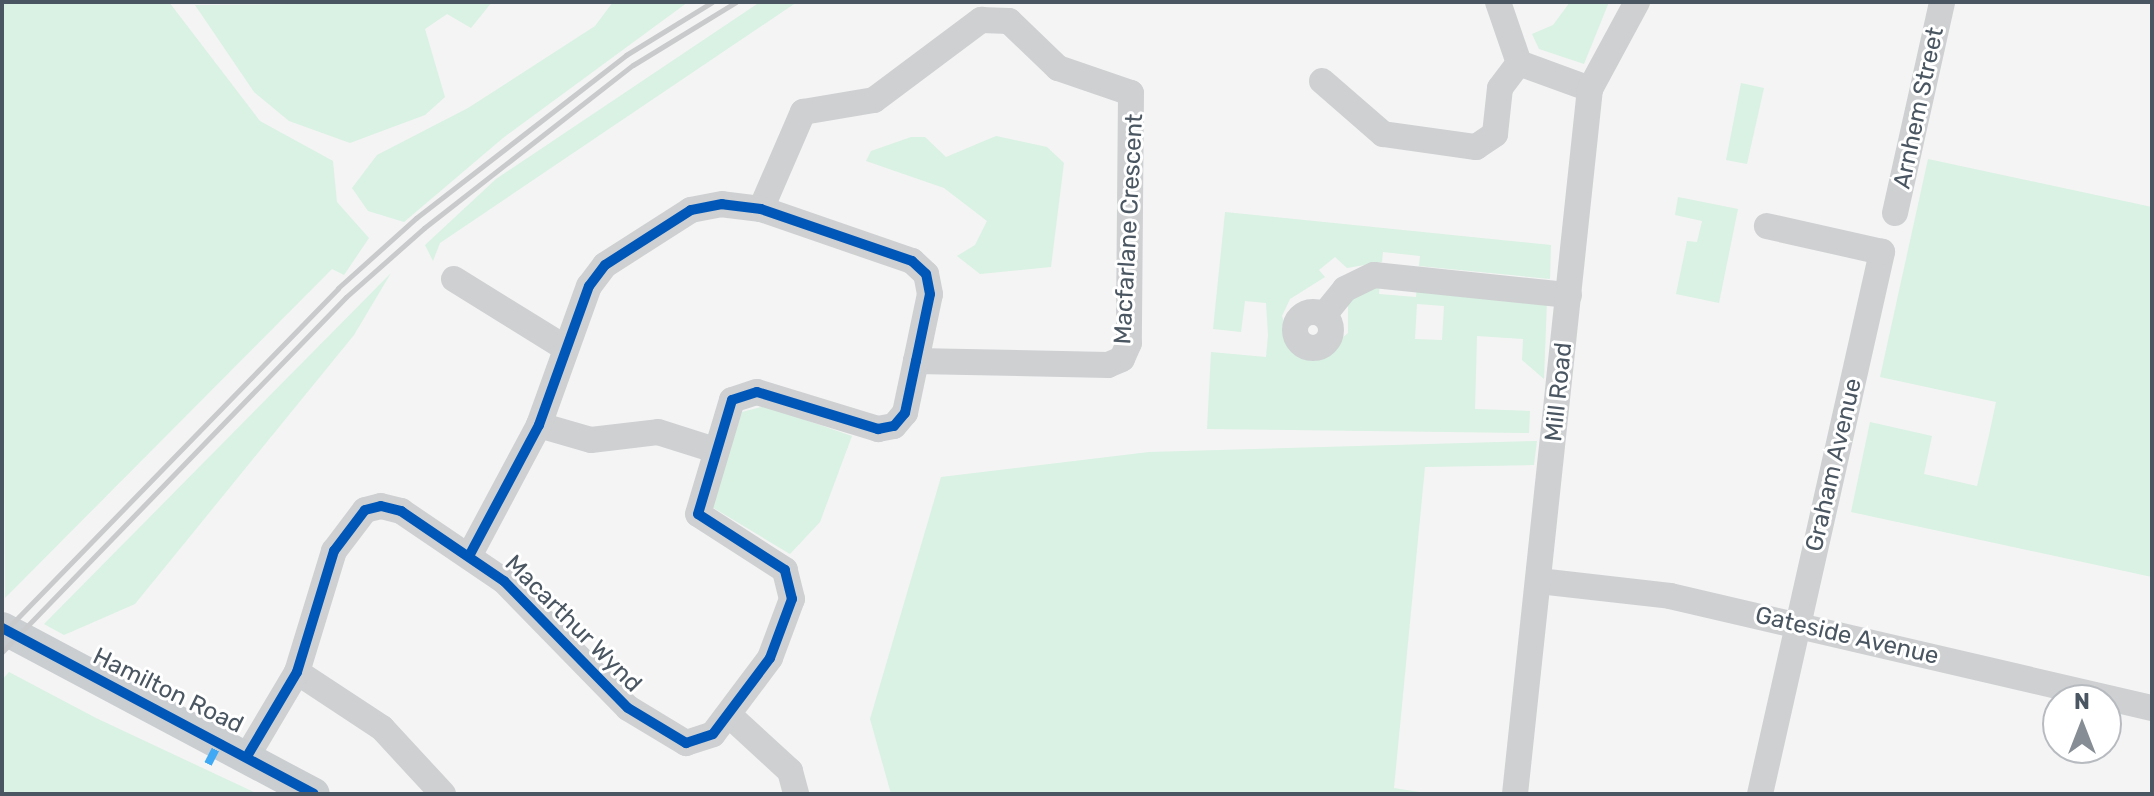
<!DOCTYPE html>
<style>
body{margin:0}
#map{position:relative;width:2154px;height:796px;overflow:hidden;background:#f4f4f4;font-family:Rubik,sans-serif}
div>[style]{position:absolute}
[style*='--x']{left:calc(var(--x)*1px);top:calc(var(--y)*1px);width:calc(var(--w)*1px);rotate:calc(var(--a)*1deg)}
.green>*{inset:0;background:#d9f2e3}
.minor>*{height:26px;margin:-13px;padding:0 13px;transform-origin:13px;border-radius:13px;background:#ced0d2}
.minor>.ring{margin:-13px;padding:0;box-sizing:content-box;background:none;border:26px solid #ced0d2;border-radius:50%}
.major>*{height:32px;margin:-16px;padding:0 16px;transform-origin:16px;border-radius:16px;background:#caced1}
.rail>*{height:5px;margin:-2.5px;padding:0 2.5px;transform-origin:2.5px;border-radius:2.5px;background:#c9cacc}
.quiet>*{height:8px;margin-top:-4px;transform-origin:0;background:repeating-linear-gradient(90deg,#3fa9f5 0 16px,transparent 0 24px)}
.cycleway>*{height:10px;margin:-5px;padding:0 5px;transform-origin:5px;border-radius:5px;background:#0057b8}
span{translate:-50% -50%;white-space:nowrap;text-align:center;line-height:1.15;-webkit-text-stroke:6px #fff;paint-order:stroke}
.street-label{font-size:24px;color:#4a5661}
.frame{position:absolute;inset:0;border:4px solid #4a5661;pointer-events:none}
.north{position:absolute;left:2042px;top:684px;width:80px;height:80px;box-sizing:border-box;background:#fff;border:2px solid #b7bbc0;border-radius:50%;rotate:0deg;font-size:22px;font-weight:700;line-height:32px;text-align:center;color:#4a5661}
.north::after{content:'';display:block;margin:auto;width:28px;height:36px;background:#868d94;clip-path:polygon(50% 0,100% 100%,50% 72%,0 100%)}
</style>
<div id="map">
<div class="green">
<i style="clip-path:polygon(2px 2px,169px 2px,260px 121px,333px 161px,337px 202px,369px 238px,344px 275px,332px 269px,5px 598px)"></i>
<i style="clip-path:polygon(492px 2px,471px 28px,447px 14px,425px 29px,445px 97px,425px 115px,350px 143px,289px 121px,254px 92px,195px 5px)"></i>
<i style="clip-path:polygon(613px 2px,688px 2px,503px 138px,404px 222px,368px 211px,352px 188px,377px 155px,468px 108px,595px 26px)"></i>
<i style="clip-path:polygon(760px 2px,797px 2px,440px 243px,433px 261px,425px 245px,496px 179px)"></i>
<i style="clip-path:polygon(1570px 2px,1609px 2px,1584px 64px,1539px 49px,1532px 34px,1553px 25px)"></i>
<i style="clip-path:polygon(1741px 83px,1764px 88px,1747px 164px,1726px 160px)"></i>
<i style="clip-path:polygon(996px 136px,1047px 147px,1064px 163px,1051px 267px,980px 274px,957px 256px,975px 245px,987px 221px,944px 188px,866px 161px,871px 151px,911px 137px,925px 137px,946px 157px)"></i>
<i style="clip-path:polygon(1928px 159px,2152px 207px,2152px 577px,1851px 512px,1870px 422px,1932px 436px,1924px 474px,1977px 486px,1989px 435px,1996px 402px,1880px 377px)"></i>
<i style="clip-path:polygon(1678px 197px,1738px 209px,1719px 303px,1676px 294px,1687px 241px,1697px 242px,1702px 221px,1675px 215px)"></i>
<i style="clip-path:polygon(evenodd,1225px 212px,1551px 245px,1550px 279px,1419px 266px,1420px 256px,1383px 252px,1382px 262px,1347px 268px,1335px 257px,1319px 270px,1325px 277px,1290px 299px,1282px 316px,1294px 352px,1321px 356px,1348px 333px,1348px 293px,1380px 281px,1379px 294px,1416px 297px,1417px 285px,1547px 301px,1544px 379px,1522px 360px,1523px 339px,1477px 336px,1475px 409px,1530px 411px,1529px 433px,1207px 429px,1211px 352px,1266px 357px,1268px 335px,1266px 303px,1245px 301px,1241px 332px,1213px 329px,1225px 212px,1417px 304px,1444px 306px,1442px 340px,1415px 339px,1417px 304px)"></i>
<i style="clip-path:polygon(391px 273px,354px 335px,135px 604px,64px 635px,44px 624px)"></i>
<i style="clip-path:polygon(765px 406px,852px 436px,820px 522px,790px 554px,712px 507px,742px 412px)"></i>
<i style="clip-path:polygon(1537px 441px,1534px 465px,1425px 467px,1394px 788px,1432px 794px,891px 794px,870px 719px,941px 477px,1149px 452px)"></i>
<i style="clip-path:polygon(9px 672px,96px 718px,258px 794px,2px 794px,2px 680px)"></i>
</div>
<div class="minor">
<i style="--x:1498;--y:2;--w:65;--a:71"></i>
<i style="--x:1519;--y:63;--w:76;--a:20.1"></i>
<i style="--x:1322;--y:81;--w:81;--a:41"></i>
<i style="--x:1383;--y:134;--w:94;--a:8"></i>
<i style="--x:1476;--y:147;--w:23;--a:-34"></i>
<i style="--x:1495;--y:134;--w:46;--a:-83.8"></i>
<i style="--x:1500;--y:88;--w:31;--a:-53"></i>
<i style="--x:761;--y:209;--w:106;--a:-66.6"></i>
<i style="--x:803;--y:112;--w:72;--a:-9.6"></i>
<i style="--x:874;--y:100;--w:134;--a:-36.8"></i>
<i style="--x:981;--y:20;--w:28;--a:2"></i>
<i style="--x:1009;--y:21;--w:68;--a:43.8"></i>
<i style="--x:1058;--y:68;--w:77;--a:18.9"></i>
<i style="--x:1131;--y:93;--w:250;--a:90.5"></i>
<i style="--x:1129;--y:343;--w:17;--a:114"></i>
<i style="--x:1122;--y:359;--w:15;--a:157"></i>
<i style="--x:1108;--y:365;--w:192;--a:-178.8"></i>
<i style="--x:1895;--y:213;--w:216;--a:-77.4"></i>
<i style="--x:454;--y:279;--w:127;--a:31.8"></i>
<i class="ring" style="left:1295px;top:312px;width:10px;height:10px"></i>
<i style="--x:1324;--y:315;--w:33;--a:-51"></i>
<i style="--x:1345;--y:289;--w:32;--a:-26"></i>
<i style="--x:1374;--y:275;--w:196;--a:5.9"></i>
<i style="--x:539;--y:425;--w:54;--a:16.1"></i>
<i style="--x:591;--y:440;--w:67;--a:-6.8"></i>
<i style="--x:658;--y:432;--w:60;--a:17.5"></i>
<i style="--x:1539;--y:581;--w:132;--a:6.5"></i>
<i style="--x:1670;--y:596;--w:495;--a:13.1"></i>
<i style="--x:297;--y:672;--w:102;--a:33.4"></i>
<i style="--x:382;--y:728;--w:90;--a:47.3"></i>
<i style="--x:729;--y:715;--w:83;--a:42.6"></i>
<i style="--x:790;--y:771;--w:24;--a:75"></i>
<i style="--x:249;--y:753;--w:94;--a:-59.3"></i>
<i style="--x:297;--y:672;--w:127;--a:-73"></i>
<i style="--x:334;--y:551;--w:51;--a:-52.9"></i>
<i style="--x:365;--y:510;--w:16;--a:-14"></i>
<i style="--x:381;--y:506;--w:21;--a:14"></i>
<i style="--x:401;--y:511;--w:125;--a:34.2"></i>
<i style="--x:504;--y:581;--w:177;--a:45.7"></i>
<i style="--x:628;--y:708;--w:68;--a:31.1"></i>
<i style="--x:686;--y:743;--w:28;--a:-18"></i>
<i style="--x:713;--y:734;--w:95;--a:-53.1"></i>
<i style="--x:770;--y:658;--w:63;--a:-69.6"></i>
<i style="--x:792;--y:599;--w:30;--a:-104"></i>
<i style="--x:785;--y:570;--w:103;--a:-147.2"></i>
<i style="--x:698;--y:514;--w:119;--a:-73.4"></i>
<i style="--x:732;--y:400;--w:26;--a:-18"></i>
<i style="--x:757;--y:392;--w:127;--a:17"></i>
<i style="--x:878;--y:429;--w:16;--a:-11"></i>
<i style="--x:894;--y:426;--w:17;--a:-50"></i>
<i style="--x:905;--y:413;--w:53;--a:-78.1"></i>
<i style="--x:916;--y:361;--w:68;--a:-78.2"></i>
<i style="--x:930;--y:294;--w:20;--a:-101"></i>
<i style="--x:926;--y:274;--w:19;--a:-137"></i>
<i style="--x:912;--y:261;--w:160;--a:-161"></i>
<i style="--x:761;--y:209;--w:39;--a:-173"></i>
<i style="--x:722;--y:204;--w:32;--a:169"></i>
<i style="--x:691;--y:210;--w:102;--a:147.4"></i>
<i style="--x:605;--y:265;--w:26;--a:127"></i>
<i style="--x:589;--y:286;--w:148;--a:109.8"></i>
<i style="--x:539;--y:425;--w:146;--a:118.1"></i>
<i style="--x:1515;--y:794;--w:709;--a:-83.93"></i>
<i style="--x:1590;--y:89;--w:99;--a:-61.6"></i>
<i style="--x:1760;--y:794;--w:556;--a:-77.31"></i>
<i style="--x:1882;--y:252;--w:118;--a:-167.3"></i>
</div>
<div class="major">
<i style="--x:2;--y:628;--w:353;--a:28"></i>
</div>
<div class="rail">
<i style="--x:2;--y:634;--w:482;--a:-45.8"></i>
<i style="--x:338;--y:288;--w:105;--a:-41.9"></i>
<i style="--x:416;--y:218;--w:266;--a:-37.8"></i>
<i style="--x:626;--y:55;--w:101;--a:-31.6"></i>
<i style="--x:2;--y:652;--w:494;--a:-45.9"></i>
<i style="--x:346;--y:297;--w:104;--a:-41.5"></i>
<i style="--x:424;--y:228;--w:265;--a:-38"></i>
<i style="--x:633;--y:65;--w:121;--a:-31.5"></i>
</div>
<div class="quiet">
<i style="--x:208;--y:764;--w:28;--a:-63"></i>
</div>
<div class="cycleway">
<i style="--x:2;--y:628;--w:353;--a:28"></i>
<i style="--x:249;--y:753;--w:94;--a:-59.3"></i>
<i style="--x:297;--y:672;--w:127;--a:-73"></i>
<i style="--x:334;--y:551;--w:51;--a:-52.9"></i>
<i style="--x:365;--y:510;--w:16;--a:-14"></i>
<i style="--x:381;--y:506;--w:21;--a:14"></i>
<i style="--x:401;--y:511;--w:125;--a:34.2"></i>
<i style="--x:504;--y:581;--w:177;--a:45.7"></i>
<i style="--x:628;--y:708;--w:68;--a:31.1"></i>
<i style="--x:686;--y:743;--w:28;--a:-18"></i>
<i style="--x:713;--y:734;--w:95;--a:-53.1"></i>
<i style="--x:770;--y:658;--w:63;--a:-69.6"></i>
<i style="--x:792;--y:599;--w:30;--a:-104"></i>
<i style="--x:785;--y:570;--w:103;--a:-147.2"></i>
<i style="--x:698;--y:514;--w:119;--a:-73.4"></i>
<i style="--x:732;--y:400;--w:26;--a:-18"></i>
<i style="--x:757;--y:392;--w:127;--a:17"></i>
<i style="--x:878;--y:429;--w:16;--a:-11"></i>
<i style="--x:894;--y:426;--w:17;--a:-50"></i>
<i style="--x:905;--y:413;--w:53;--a:-78.1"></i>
<i style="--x:916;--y:361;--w:68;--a:-78.2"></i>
<i style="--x:930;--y:294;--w:20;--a:-101"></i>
<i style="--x:926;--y:274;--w:19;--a:-137"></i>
<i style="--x:912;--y:261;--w:160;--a:-161"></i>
<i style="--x:761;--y:209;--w:39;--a:-173"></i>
<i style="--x:722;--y:204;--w:32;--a:169"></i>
<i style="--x:691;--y:210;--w:102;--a:147.4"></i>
<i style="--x:605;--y:265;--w:26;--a:127"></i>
<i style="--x:589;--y:286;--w:148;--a:109.8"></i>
<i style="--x:539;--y:425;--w:146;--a:118.1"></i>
</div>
<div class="street-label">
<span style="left:1919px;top:108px;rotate:-78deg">Arnhem Street</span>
<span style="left:1129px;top:229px;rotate:-87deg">Macfarlane Crescent</span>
<span style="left:1559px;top:392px;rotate:-84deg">Mill Road</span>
<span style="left:1834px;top:465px;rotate:-77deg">Graham Avenue</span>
<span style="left:573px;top:624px;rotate:45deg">Macarthur Wynd</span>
<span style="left:1847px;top:636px;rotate:13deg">Gateside Avenue</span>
<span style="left:168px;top:691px;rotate:26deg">Hamilton Road</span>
</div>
<div class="frame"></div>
<div class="north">N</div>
</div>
